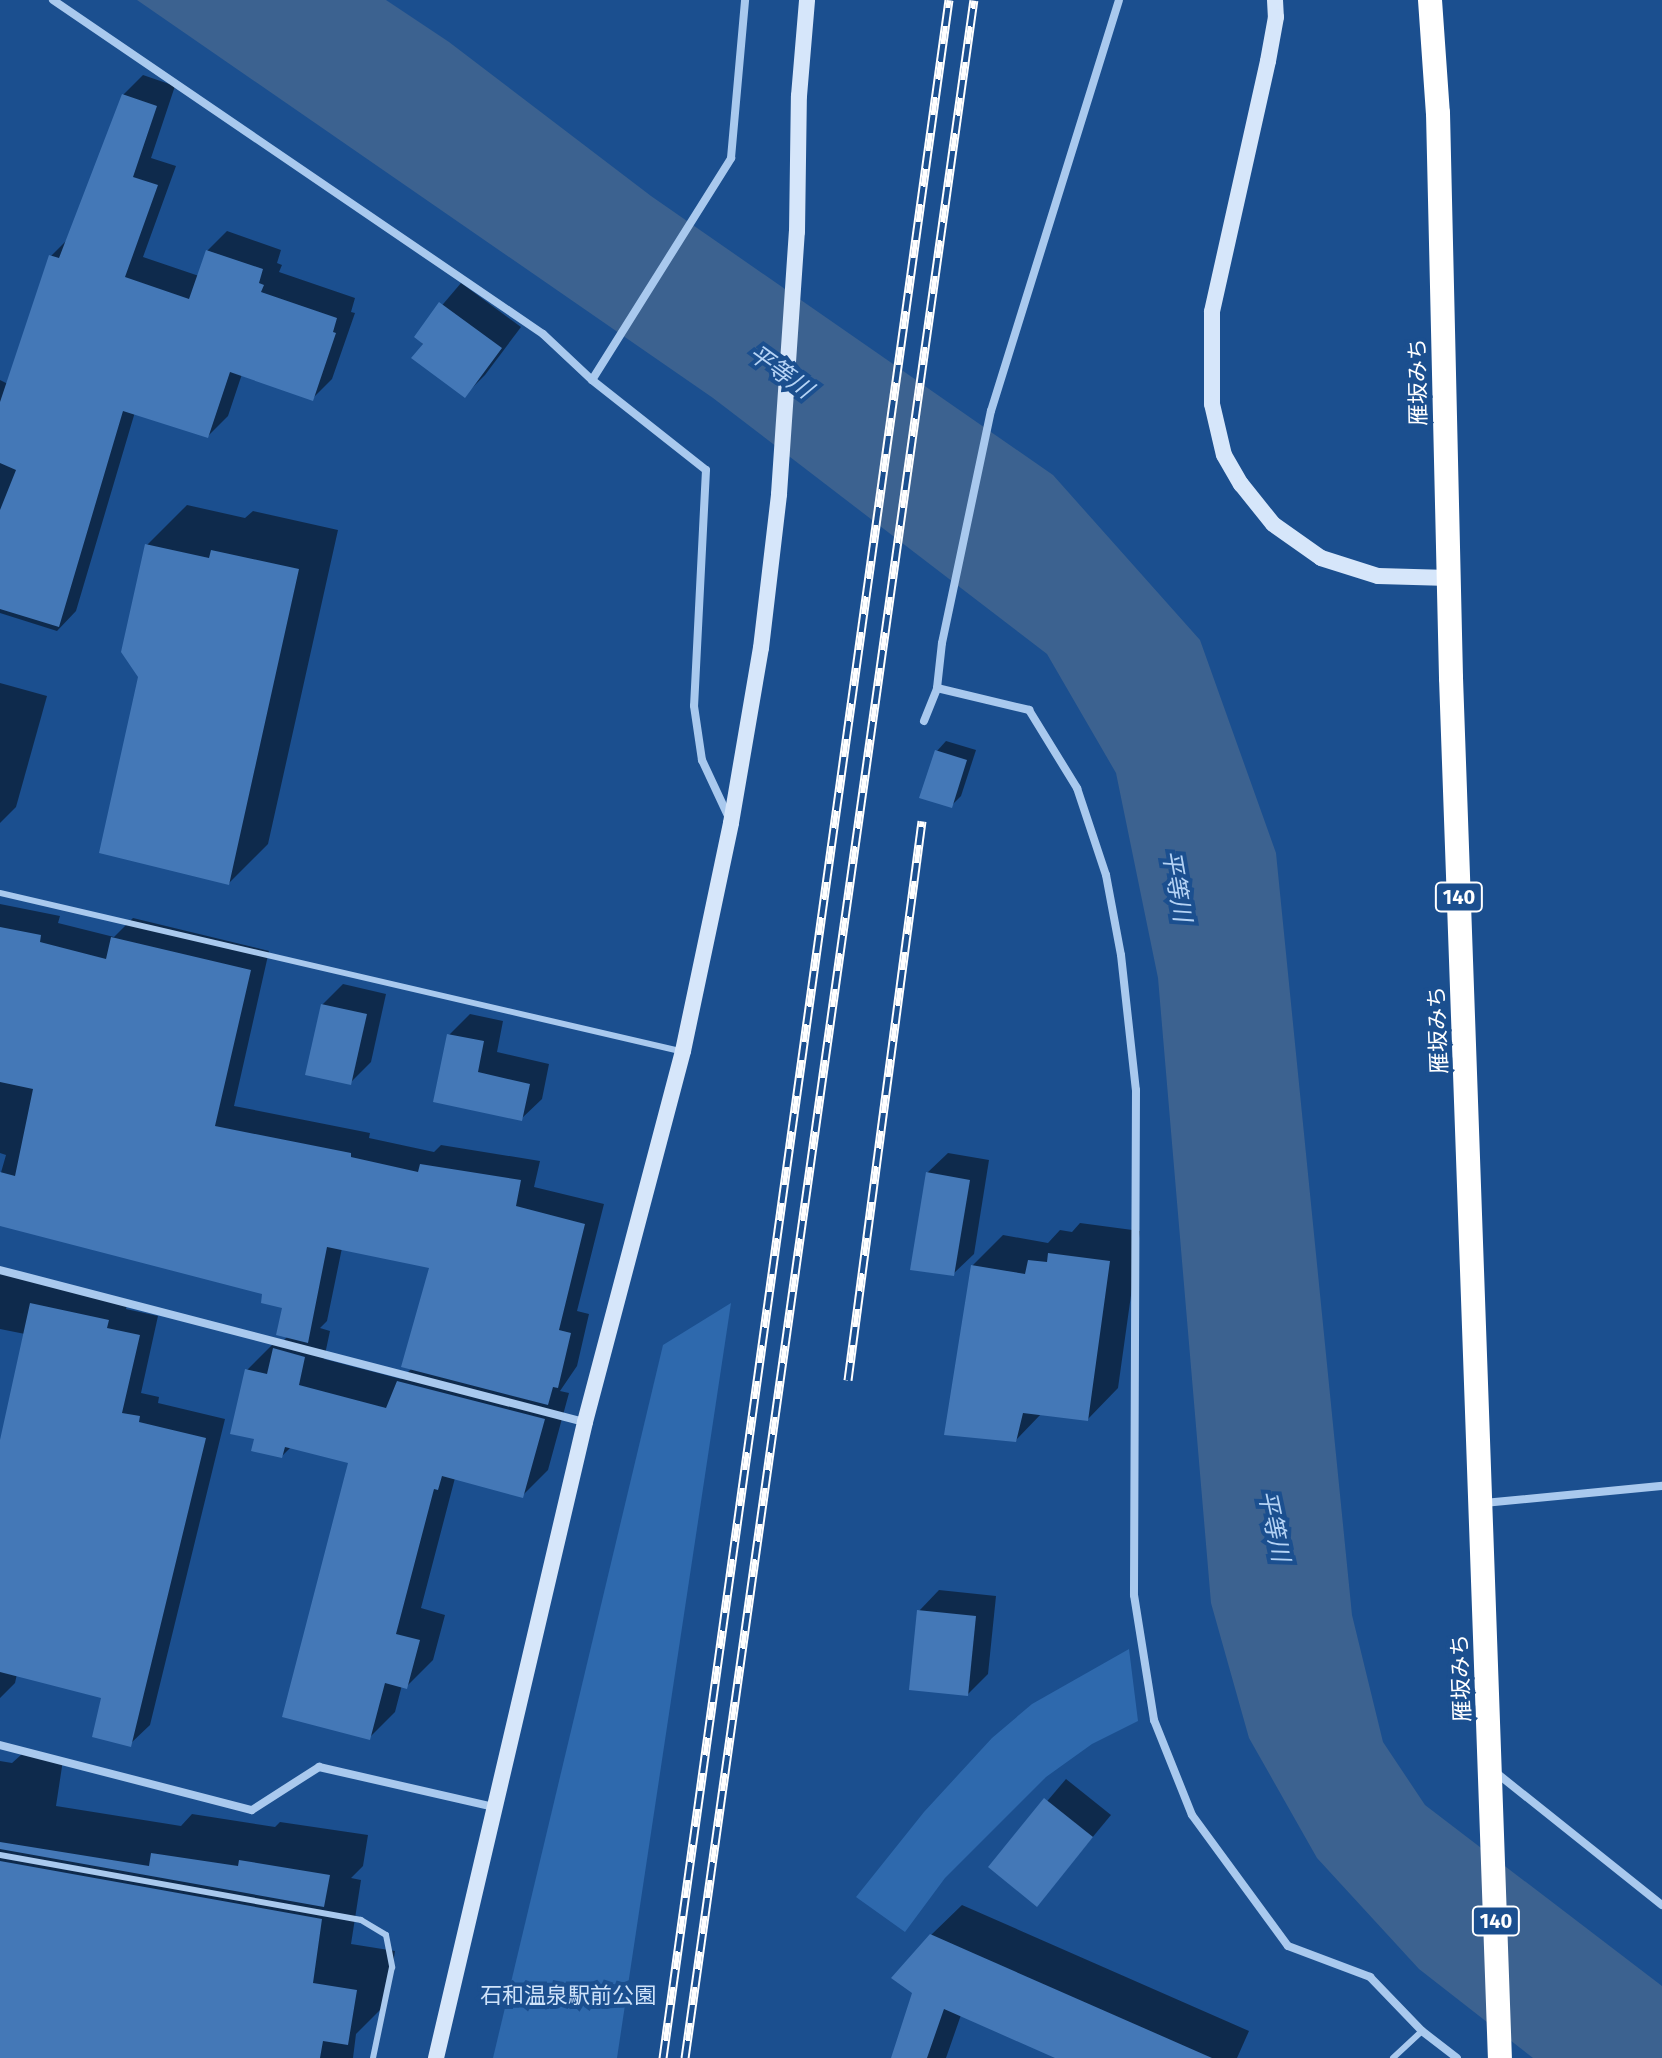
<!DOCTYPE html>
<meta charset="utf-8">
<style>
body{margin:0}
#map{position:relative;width:1662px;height:2058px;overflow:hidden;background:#1b4f8f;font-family:"Fira Sans","Noto Sans JP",sans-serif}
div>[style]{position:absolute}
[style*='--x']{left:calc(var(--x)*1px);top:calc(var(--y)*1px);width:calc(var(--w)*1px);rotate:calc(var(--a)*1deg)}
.green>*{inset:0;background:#2e69ad}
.water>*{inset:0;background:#3c6290}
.shadow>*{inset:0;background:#0007}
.building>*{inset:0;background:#4478b7}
.lane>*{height:6px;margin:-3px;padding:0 3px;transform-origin:3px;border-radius:3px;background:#a9c9ee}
.street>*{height:8px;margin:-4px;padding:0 4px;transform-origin:4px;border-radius:4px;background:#a9c9ee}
.secondary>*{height:16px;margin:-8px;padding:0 8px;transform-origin:8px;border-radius:8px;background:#d6e6fa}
.highway>*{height:24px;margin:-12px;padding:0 12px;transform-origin:12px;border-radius:12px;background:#fff}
.rail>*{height:9px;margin-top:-4.5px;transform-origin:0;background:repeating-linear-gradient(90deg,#1b4f8f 0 18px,#fff 0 36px);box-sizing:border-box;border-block:2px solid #fff}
span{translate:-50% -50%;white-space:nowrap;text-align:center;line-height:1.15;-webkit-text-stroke:8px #1b4f8f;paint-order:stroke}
.shield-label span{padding:2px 6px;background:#1b4f8f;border:2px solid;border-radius:6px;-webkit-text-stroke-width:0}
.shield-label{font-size:20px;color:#fff;font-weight:700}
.street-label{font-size:22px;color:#fff}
.park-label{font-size:22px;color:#cfe3fa}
.water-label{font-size:24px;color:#b5d3f5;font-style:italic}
</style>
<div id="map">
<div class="green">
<i style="clip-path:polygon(731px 1303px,617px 2058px,493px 2058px,663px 1345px)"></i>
<i style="clip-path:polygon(1129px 1649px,1138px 1721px,1092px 1744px,1046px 1777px,945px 1878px,905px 1932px,856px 1897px,924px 1812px,992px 1738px,1032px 1704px)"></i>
</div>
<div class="water">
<i style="clip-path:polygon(137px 0,386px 0,449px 42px,651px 196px,1053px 475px,1200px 640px,1276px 853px,1352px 1615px,1383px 1742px,1425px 1805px,1662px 1986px,1662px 2058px,1533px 2058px,1419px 1969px,1317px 1858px,1249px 1738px,1211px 1603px,1158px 978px,1116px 773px,1047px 654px,713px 398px)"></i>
</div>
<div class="shadow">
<i style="clip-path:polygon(143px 75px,175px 86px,151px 158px,176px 166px,143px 257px,199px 276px,207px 251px,227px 231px,281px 250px,277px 263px,282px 265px,279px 272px,355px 298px,351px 312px,355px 313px,332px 379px,313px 398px,242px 374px,228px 416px,208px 436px,135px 412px,76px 611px,57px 631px,0 613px,0 380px,8px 384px,51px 256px,69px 238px,123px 95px)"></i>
<i style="clip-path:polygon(461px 283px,521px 327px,485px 375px,465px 395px,416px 336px)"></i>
<i style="clip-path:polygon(187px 505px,245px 518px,253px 511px,338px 530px,268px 844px,229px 883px,147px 545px)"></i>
<i style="clip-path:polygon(0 683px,47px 696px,16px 807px,0 823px)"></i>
<i style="clip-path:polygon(946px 741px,976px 750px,961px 796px,951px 806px,937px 751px)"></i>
<i style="clip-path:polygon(evenodd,0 904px,60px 916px,58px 923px,114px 937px,133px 918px,269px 951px,234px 1106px,370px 1133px,369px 1138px,434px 1152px,441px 1145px,540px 1161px,534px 1187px,604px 1204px,577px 1311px,589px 1314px,577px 1366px,560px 1391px,569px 1393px,548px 1470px,522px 1496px,455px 1478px,421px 1608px,445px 1615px,433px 1660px,407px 1686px,402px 1685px,395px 1712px,369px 1738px,351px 1462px,292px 1446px,282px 1456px,256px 1438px,247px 1370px,273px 1344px,278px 1346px,288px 1336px,284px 1306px,265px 1293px,0 1224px,0 1176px,6px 1155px,0 1153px,0 904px,342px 1248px,431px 1267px,412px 1368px,401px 1379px,324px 1359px,330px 1331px,320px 1328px,327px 1321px,342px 1248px)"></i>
<i style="clip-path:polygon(343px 984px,386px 994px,371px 1062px,350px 1083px,322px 1005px)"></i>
<i style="clip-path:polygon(470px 1014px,503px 1021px,497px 1052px,549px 1064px,542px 1099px,521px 1119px,435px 1101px,449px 1035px)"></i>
<i style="clip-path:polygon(948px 1153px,989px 1160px,974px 1254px,953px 1274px,927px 1173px)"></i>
<i style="clip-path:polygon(1080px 1223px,1140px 1231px,1118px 1388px,1088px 1419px,1042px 1413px,1016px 1440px,972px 1266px,1003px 1235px,1048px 1243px,1060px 1230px,1072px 1232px)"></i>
<i style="clip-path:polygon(0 1273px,128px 1300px,126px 1309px,158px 1316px,141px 1393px,159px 1397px,158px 1403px,225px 1419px,150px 1725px,130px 1744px,104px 1697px,17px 1674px,15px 1683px,0 1698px,0 1450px,25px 1334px,0 1329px)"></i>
<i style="clip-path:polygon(939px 1590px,996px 1596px,988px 1674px,968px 1694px,919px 1611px)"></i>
<i style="clip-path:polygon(22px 1754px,63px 1760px,56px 1806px,181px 1826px,192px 1814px,275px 1827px,280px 1822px,368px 1835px,363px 1866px,351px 1878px,361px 1880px,351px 1944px,395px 1951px,387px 2003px,356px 2034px,353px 2058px,0 2058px,0 1761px,12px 1763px)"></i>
<i style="clip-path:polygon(1066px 1779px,1111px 1815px,1037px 1904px,991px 1867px)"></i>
<i style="clip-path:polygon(962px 1905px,1249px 2031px,1237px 2058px,1060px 2058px,961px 2015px,946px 2058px,893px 2058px,931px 1935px)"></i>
</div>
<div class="building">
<i style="clip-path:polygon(122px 94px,157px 106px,133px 177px,158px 185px,125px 277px,189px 299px,206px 250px,263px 269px,259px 283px,264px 285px,261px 292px,337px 318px,333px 332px,336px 333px,313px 401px,230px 372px,208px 438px,123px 411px,59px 627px,0 609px,0 510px,16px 470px,0 463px,0 402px,49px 255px,59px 258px)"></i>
<i style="clip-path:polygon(439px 302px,502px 348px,465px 398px,411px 358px,423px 344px,414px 337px)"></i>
<i style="clip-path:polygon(145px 544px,209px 558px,211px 550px,299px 569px,229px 885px,99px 853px,138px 677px,121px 652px)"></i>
<i style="clip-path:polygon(935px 750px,967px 760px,952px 808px,919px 798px)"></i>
<i style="clip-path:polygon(0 927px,41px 935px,40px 942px,106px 959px,111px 937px,251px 970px,215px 1126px,351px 1153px,351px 1157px,418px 1172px,420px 1164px,521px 1180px,516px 1206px,585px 1224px,559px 1330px,571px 1333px,558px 1388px,553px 1387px,548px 1405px,401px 1367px,429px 1268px,327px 1247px,308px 1343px,276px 1335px,282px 1308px,261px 1303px,262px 1294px,0 1226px,0 1172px,15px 1176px,33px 1089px,0 1082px)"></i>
<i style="clip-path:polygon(321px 1004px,367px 1014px,351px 1085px,305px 1075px)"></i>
<i style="clip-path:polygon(447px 1034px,484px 1041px,478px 1072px,530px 1084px,522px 1121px,433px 1102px)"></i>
<i style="clip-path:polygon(926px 1172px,970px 1180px,954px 1276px,910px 1270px)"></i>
<i style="clip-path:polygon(1048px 1253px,1110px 1261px,1088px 1421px,1023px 1413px,1016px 1442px,944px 1435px,971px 1265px,1025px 1274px,1028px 1260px,1047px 1262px)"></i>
<i style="clip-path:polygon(30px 1303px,109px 1320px,107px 1328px,140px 1335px,122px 1413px,140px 1416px,139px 1422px,206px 1438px,131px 1747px,92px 1737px,101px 1698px,0 1672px,0 1440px)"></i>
<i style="clip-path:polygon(273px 1348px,305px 1357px,299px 1385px,386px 1408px,397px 1381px,545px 1419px,523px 1498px,442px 1476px,438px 1490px,434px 1489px,396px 1634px,420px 1640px,407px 1689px,385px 1683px,370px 1740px,282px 1717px,348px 1463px,285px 1447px,282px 1458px,251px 1451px,254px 1439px,230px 1434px,245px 1369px,267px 1374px)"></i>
<i style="clip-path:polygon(917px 1610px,976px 1616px,968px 1696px,909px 1690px)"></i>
<i style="clip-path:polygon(1044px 1798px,1093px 1837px,1037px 1907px,988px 1867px)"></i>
<i style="clip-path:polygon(0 1842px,149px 1866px,151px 1853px,238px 1866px,239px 1860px,330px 1875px,324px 1907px,0 1849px)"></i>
<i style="clip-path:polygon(0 1861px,322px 1919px,313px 1983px,357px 1990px,348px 2045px,323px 2041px,320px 2058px,0 2058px)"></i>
<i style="clip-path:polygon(930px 1934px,973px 1953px,1212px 2058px,1055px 2058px,944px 2009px,927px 2058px,891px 2058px,912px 1993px,891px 1978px)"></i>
</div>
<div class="lane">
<i style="--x:0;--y:893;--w:698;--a:13.08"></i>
<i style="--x:0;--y:1855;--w:367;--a:10.2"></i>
<i style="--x:361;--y:1920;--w:29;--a:31"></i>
<i style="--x:386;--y:1935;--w:33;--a:79"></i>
<i style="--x:392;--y:1967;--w:93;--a:101.8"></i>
<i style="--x:1393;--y:2058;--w:40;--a:-43"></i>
</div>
<div class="street">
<i style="--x:53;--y:0;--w:593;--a:34.28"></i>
<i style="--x:543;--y:334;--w:67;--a:43.2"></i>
<i style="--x:592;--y:380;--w:145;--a:38.3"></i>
<i style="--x:706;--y:470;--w:236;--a:92.9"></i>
<i style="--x:694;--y:706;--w:55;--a:81.6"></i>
<i style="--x:702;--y:760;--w:64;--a:65"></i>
<i style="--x:592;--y:380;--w:262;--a:-57.9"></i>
<i style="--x:731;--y:158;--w:159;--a:-84.9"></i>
<i style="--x:937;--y:688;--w:95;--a:13.4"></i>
<i style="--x:1029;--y:710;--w:92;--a:58.4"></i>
<i style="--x:1077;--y:788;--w:92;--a:71.6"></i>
<i style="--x:1106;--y:875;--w:81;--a:79.4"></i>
<i style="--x:1121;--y:955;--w:136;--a:83.7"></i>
<i style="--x:1136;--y:1090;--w:505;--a:90.23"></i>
<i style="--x:1134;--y:1595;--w:127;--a:80.9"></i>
<i style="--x:1154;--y:1720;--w:102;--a:68.2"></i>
<i style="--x:1192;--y:1815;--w:162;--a:53.8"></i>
<i style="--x:1288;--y:1946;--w:88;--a:20.7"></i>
<i style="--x:1370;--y:1977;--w:75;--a:46.1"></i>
<i style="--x:1422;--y:2031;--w:44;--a:37.6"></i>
<i style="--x:924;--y:721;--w:35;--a:-68"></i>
<i style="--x:937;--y:688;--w:45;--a:-83.7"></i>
<i style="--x:942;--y:643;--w:237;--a:-78.1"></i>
<i style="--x:991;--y:411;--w:430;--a:-72.7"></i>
<i style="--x:0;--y:1270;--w:603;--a:14.59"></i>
<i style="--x:1484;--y:1503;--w:179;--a:-5.5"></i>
<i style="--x:0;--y:1745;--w:260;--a:14.5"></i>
<i style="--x:252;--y:1810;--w:80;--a:-32.7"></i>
<i style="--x:319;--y:1767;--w:180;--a:12.9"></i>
<i style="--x:1494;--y:1771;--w:215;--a:38.6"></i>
</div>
<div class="secondary">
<i style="--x:1275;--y:0;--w:17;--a:87"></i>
<i style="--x:1276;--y:17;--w:45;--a:100.3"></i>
<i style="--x:1268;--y:61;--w:257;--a:102.6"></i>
<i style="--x:1212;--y:312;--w:92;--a:90"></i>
<i style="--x:1212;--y:404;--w:52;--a:76.8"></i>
<i style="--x:1224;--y:455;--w:34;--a:60"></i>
<i style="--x:1241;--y:484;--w:51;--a:51.3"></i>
<i style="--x:1273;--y:524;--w:59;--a:35.3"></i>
<i style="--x:1321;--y:558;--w:60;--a:17.5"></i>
<i style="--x:1378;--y:576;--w:71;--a:1.6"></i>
<i style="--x:436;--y:2058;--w:653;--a:-76.81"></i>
<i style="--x:585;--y:1422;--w:384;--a:-75.2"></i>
<i style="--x:683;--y:1051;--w:233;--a:-78.1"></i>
<i style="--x:731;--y:823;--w:178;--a:-80.3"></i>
<i style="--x:761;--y:648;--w:155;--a:-83.3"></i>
<i style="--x:779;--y:494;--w:263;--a:-86.1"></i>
<i style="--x:797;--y:232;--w:136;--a:-89.2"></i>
<i style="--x:799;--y:96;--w:96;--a:-85.2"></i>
</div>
<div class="highway">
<i style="--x:1430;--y:0;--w:113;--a:86"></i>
<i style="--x:1438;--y:113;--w:565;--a:88.68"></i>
<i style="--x:1451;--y:678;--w:1381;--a:87.97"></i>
</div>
<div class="rail">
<i style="--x:848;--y:1380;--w:564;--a:-82.46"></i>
<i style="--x:663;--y:2058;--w:2078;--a:-82.09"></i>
<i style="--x:685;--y:2058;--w:2078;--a:-82.01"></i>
</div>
<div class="shield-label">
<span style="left:1459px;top:897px">140</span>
<span style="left:1496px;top:1921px">140</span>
</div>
<div class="street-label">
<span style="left:1418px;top:382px;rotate:-91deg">雁坂みち</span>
<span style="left:1438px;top:1030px;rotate:-92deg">雁坂みち</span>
<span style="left:1461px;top:1678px;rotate:-92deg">雁坂みち</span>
</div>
<div class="park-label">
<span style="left:568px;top:1996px">石和温泉駅前公園</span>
</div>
<div class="water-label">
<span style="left:780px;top:372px;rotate:36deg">平等川</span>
<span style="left:1176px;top:886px;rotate:80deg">平等川</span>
<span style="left:1273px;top:1526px;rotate:78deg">平等川</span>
</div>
</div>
